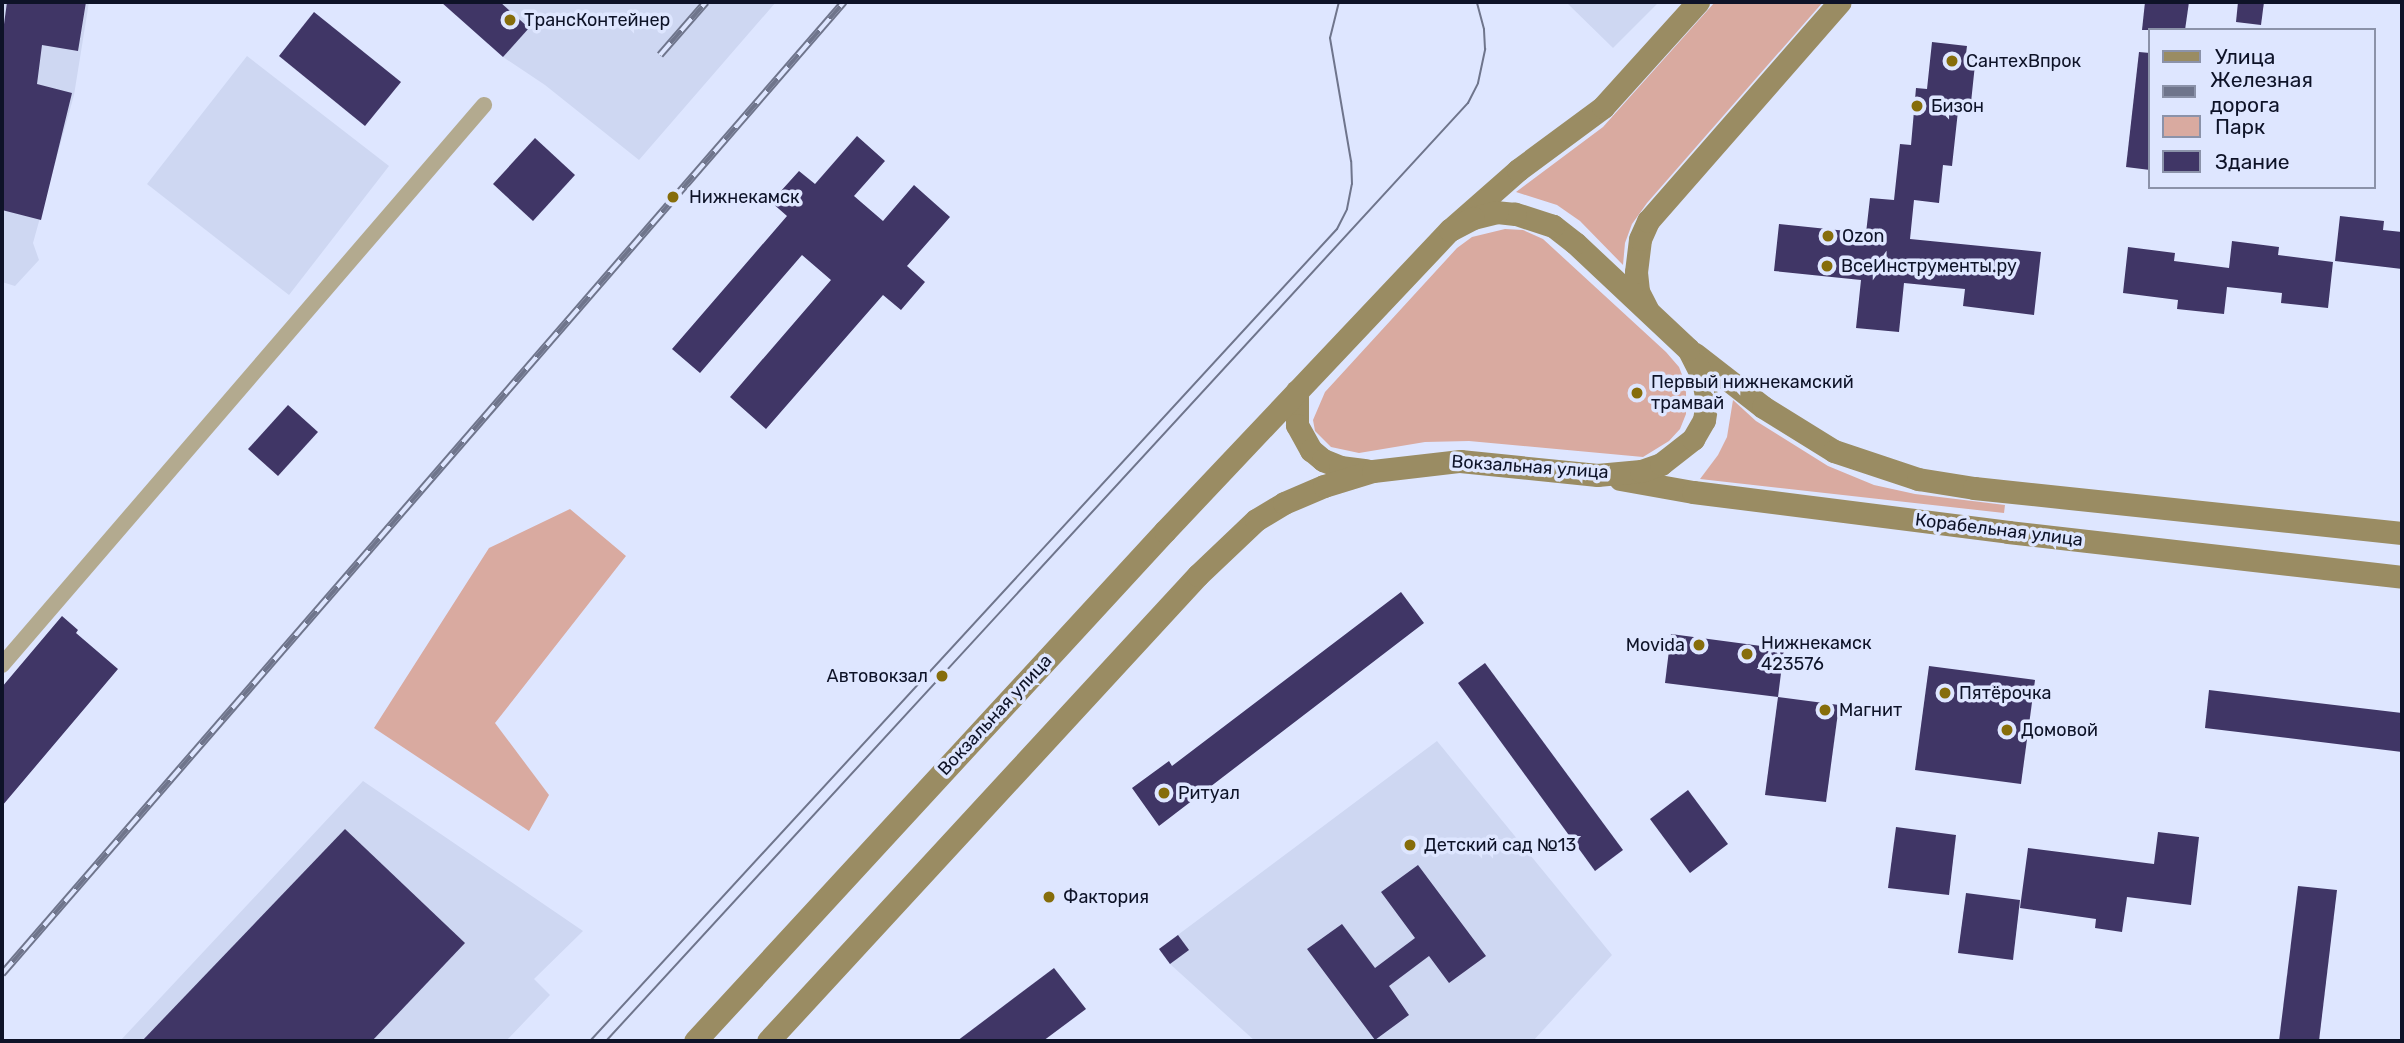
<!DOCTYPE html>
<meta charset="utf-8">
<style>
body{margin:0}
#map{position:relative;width:2404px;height:1043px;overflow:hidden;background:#dee6ff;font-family:Rubik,sans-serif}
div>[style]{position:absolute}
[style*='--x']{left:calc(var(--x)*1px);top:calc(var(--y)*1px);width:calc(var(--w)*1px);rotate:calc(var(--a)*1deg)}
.built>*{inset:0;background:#ced7f2}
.green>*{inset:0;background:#d9aaa0}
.building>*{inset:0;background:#403666}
.street>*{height:16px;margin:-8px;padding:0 8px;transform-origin:8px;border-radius:8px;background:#b3aa8f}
.secondary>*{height:23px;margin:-11.5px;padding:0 11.5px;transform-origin:11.5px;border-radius:11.5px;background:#9a8c63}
.tram>*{height:2px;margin:-1px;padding:0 1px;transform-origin:1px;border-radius:1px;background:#6f758c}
.rail>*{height:8px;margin-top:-4px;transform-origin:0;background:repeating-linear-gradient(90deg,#dee6ff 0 16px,#6f758c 0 32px);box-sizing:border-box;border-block:2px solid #6f758c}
.dots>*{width:19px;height:19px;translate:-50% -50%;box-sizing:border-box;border:4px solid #dee6ff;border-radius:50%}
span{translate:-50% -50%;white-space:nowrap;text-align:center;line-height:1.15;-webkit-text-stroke:7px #dee6ff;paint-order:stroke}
.poi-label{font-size:18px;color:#0e1328}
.left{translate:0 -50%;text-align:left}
.right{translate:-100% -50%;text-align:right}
.street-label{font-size:18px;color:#0e1328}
.frame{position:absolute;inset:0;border:4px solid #0e1328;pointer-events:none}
.legend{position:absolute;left:2148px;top:28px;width:228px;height:161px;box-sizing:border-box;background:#dee6ff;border:2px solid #8b92a9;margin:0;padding:9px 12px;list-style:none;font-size:21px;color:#0e1328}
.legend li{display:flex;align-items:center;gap:14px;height:35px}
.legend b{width:35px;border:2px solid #8b92a9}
</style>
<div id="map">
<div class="built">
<i style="clip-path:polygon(2px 2px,89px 2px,74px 95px,33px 243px,39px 260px,15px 286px,2px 282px)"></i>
<i style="clip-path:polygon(441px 2px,776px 2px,639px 160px,545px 85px,503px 57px)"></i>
<i style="clip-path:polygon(1566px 2px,1659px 2px,1613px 48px)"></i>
<i style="clip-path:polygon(247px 56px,389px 166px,289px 295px,147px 184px)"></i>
<i style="clip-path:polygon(1437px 741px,1612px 955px,1533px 1041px,1255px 1041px,1170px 964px,1159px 949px)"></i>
<i style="clip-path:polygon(363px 781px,583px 931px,534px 979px,550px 995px,506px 1041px,120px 1041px)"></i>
</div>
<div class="green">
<i style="clip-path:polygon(1715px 2px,1823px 2px,1647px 203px,1632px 224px,1625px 243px,1623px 265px,1580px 221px,1557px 205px,1516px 192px,1603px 127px)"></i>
<i style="clip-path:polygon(1505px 229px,1523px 230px,1543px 239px,1666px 352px,1679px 367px,1686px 385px,1686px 414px,1680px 429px,1669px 441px,1643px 457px,1469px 441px,1425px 442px,1359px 453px,1331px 447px,1315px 431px,1313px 420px,1325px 392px,1457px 248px,1472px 237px)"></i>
<i style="clip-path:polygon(1733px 400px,1756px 421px,1828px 466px,1874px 485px,1915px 494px,2005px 505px,2004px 513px,1700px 479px,1718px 455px,1727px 437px)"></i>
<i style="clip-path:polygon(570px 509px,626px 556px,495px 723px,549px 795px,529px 831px,374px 728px,489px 548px)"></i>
</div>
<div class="building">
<i style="clip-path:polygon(7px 2px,86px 2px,78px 51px,42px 45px,37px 84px,72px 93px,41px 220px,2px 210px,2px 39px)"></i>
<i style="clip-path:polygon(441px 2px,500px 2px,529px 28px,503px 57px)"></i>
<i style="clip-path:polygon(2145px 2px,2189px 2px,2185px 30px,2142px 30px)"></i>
<i style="clip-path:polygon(2238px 2px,2264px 2px,2261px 25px,2236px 22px)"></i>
<i style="clip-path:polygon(314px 12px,401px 82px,365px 126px,279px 56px)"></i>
<i style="clip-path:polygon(1932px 42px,1967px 46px,1966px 54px,1976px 55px,1970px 112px,1958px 111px,1952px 166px,1943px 165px,1939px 203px,1914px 200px,1910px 239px,2041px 252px,2034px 315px,1963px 306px,1965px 289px,1904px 283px,1899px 332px,1856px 328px,1861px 280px,1774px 271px,1779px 224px,1866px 233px,1870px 198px,1894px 200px,1900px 144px,1911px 145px,1916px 88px,1927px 89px)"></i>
<i style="clip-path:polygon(2139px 52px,2150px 53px,2150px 170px,2126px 167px)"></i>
<i style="clip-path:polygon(857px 136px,885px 161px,854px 196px,883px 221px,914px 185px,950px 217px,907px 266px,925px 282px,901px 310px,883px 295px,766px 429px,730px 397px,831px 280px,802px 255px,700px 373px,672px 349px,787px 216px,771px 202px,799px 171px,815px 184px)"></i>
<i style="clip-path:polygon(535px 138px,575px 175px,533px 221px,493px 184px)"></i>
<i style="clip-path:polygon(2340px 216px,2384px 221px,2383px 230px,2402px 232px,2402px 269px,2335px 261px)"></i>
<i style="clip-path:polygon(2232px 241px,2279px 247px,2278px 255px,2333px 262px,2328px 308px,2281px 303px,2282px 293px,2227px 287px,2224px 314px,2177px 309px,2178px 300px,2123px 293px,2128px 247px,2175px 253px,2174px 261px,2229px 268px)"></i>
<i style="clip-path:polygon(288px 405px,318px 432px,278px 476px,248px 449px)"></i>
<i style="clip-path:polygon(1401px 592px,1424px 623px,1159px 826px,1132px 788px,1169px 761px,1172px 766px)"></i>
<i style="clip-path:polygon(62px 616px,78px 630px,76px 633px,118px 669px,2px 806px,2px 687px)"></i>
<i style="clip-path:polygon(1671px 634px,1784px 649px,1778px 697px,1665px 683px)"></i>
<i style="clip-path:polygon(1485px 663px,1623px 850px,1595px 871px,1458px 683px)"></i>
<i style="clip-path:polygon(1929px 666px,2035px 680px,2021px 784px,1915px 770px)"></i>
<i style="clip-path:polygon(2209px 690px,2402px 713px,2402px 752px,2205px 728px)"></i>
<i style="clip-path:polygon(1778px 697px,1839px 705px,1826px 802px,1765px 795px)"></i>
<i style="clip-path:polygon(1688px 790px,1728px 844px,1690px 873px,1650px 819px)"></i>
<i style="clip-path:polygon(1896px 827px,1956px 835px,1949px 895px,1888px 888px)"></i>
<i style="clip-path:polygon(345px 829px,465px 943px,372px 1041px,142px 1041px)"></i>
<i style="clip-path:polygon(2158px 832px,2199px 837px,2191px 905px,2127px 897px,2122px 932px,2095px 928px,2096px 919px,2020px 908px,2028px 848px,2154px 864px)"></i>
<i style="clip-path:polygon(1418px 865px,1486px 956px,1449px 983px,1429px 956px,1389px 986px,1409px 1015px,1375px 1040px,1307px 949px,1342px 924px,1375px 968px,1415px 938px,1381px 892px)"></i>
<i style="clip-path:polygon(2298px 886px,2337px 890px,2319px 1041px,2279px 1041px)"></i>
<i style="clip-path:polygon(1966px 893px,2020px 900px,2013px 960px,1958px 953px)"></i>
<i style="clip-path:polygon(1178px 935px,1189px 950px,1170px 964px,1159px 949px)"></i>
<i style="clip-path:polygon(1054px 968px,1086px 1009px,1043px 1041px,957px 1041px)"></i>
</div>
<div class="street">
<i style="--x:2;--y:665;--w:739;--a:-49.28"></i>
</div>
<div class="secondary">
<i style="--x:1647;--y:309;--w:20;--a:-117"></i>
<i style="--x:1638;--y:291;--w:19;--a:-96"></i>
<i style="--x:1636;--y:272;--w:33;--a:-83"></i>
<i style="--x:1640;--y:239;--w:20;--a:-66"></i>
<i style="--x:1648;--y:221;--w:291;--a:-48.8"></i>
<i style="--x:1695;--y:354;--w:86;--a:37.9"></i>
<i style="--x:1763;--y:407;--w:84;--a:31.8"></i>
<i style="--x:1834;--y:451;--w:89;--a:18.4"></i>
<i style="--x:1918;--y:479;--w:57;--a:9.1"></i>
<i style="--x:1974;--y:488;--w:430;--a:6"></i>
<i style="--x:1297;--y:391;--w:34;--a:90"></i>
<i style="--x:1297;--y:425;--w:29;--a:61"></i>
<i style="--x:1311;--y:450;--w:16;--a:40"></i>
<i style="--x:1323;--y:460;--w:18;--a:22"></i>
<i style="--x:1340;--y:467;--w:26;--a:7"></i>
<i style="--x:1620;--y:479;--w:74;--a:10.1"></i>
<i style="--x:1693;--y:492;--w:318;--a:7.2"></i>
<i style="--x:2008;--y:532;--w:397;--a:6.5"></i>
<i style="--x:695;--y:1041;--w:694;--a:-47.34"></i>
<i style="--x:1165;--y:531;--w:415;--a:-46.6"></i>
<i style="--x:1450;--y:230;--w:91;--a:-41.4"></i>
<i style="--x:1518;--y:170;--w:106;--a:-36.5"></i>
<i style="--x:1603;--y:107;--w:142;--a:-47.9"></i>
<i style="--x:768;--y:1041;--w:634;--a:-47.3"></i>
<i style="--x:1198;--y:575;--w:80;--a:-43.5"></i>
<i style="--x:1256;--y:520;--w:33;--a:-31"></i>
<i style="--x:1284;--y:503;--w:43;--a:-23"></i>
<i style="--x:1324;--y:486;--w:51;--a:-17"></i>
<i style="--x:1373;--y:471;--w:88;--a:-6.6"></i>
<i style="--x:1460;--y:461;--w:138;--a:5.8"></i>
<i style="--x:1597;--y:475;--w:44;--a:-5.2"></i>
<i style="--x:1641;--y:471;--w:21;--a:-19"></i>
<i style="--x:1661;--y:464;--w:41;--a:-38"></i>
<i style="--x:1693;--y:439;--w:22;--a:-60"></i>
<i style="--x:1704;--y:420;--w:19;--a:-81"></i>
<i style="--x:1707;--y:401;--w:25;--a:-101"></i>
<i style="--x:1702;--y:376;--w:30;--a:-117"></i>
<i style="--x:1688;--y:349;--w:155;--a:-136.8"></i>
<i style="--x:1575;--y:243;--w:28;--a:-142"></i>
<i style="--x:1553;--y:226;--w:40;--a:-162"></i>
<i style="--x:1515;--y:214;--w:18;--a:-174"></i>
<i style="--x:1497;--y:212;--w:25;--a:166"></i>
<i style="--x:1473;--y:218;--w:26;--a:152"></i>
</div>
<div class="tram">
<i style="--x:590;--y:1041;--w:1103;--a:-47.39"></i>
<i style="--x:1337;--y:229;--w:22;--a:-63"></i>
<i style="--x:1347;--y:209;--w:25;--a:-79"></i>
<i style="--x:1352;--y:184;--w:23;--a:-92"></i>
<i style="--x:1351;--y:161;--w:125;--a:-99.7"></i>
<i style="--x:1330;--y:38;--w:37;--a:-76"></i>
<i style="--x:606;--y:1041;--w:1274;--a:-47.42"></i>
<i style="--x:1468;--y:103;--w:22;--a:-63"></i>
<i style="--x:1478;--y:83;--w:35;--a:-78"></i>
<i style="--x:1485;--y:49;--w:20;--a:-93"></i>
<i style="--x:1484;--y:29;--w:28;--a:-105"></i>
</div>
<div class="rail">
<i style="--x:660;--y:55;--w:70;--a:-49"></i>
<i style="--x:2;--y:974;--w:1286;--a:-49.1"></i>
</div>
<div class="dots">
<i style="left:510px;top:20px;background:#866d0b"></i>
<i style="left:1952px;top:61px;background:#866d0b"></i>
<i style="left:1917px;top:106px;background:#866d0b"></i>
<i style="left:673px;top:197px;background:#866d0b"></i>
<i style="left:1828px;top:236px;background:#866d0b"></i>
<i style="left:1827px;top:266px;background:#866d0b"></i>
<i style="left:1637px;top:393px;background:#866d0b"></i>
<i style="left:1699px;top:645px;background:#866d0b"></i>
<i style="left:1747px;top:654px;background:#866d0b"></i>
<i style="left:942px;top:676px;background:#866d0b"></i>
<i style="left:1945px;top:693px;background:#866d0b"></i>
<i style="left:1825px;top:710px;background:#866d0b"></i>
<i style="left:2007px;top:730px;background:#866d0b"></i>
<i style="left:1164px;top:793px;background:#866d0b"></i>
<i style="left:1410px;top:845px;background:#866d0b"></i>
<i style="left:1049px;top:897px;background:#866d0b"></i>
</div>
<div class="poi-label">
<span class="left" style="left:524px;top:20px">ТрансКонтейнер</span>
<span class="left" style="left:1966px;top:61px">СантехВпрок</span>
<span class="left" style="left:1931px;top:106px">Бизон</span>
<span class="left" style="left:689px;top:197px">Нижнекамск</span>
<span class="left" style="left:1842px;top:236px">Ozon</span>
<span class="left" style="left:1841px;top:266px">ВсеИнструменты.ру</span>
<span class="left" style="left:1651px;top:393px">Первый нижнекамский<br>трамвай</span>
<span class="left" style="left:1761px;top:654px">Нижнекамск<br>423576</span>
<span class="right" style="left:1685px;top:645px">Movida</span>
<span class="right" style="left:928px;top:676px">Автовокзал</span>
<span class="left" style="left:1959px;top:693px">Пятёрочка</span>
<span class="left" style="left:1839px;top:710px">Магнит</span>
<span class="left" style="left:2021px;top:730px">Домовой</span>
<span class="left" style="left:1178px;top:793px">Ритуал</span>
<span class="left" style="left:1424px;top:845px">Детский сад №13</span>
<span class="left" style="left:1063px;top:897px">Фактория</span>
</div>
<div class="street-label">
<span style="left:1530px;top:467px;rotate:4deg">Вокзальная улица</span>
<span style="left:1999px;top:530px;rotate:7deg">Корабельная улица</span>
<span style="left:995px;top:715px;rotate:-47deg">Вокзальная улица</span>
</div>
<div class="frame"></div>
<ul class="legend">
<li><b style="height:9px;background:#9a8c63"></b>Улица</li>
<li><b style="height:9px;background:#6f758c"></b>Железная дорога</li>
<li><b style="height:19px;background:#d9aaa0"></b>Парк</li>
<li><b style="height:19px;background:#403666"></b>Здание</li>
</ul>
</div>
